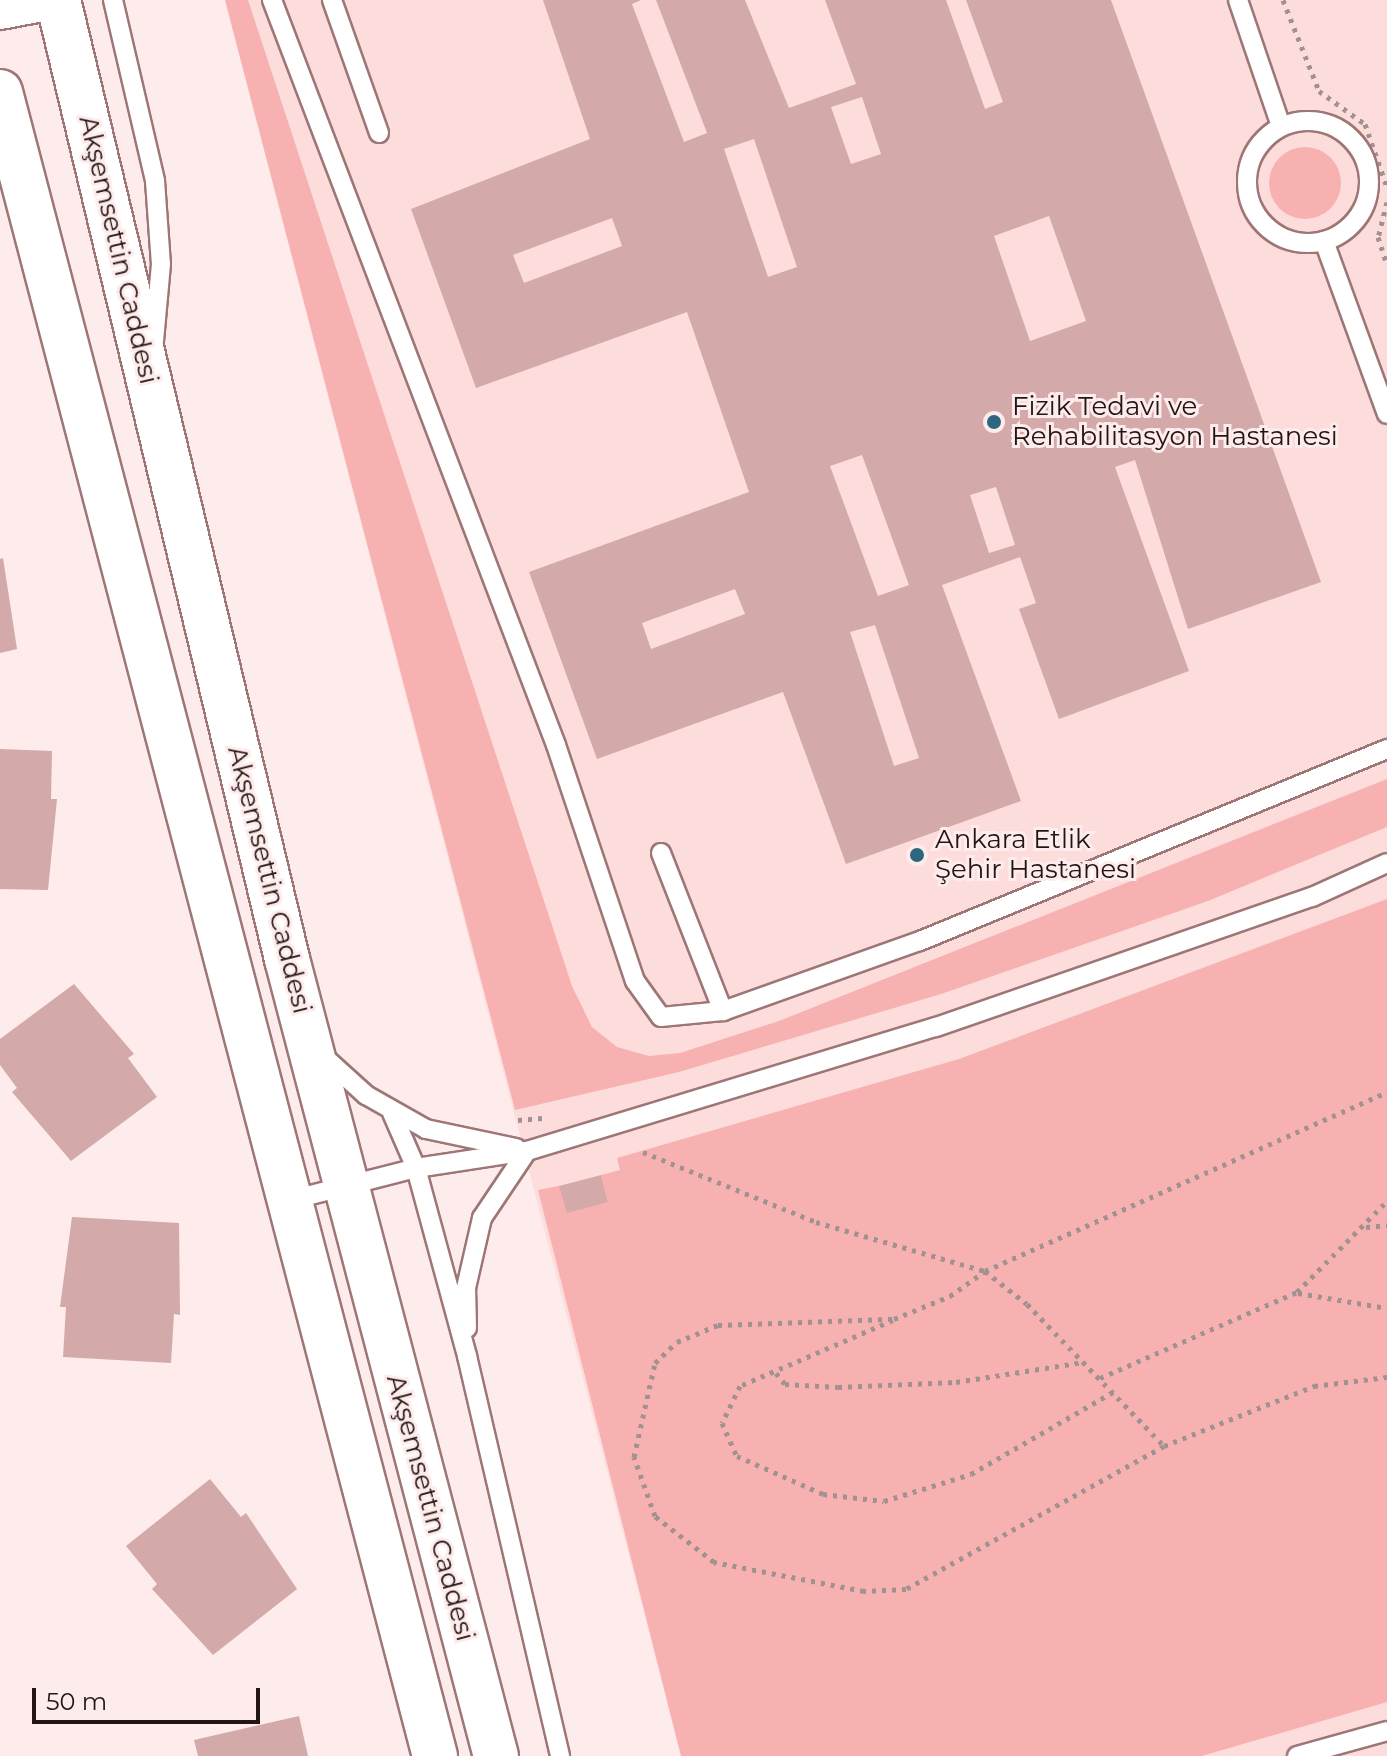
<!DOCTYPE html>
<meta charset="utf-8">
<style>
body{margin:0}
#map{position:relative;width:1387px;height:1756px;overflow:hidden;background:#feebeb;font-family:Montserrat,sans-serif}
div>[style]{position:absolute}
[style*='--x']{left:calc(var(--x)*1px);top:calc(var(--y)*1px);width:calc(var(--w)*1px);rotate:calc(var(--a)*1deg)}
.built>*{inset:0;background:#fddddc}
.green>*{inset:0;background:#f8b1b1}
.round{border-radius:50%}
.building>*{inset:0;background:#d3a9a9}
.path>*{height:5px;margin-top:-2.5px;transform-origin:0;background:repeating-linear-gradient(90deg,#a29191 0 4px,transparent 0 10px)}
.roads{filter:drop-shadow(2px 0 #9d7675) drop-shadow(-2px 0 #9d7675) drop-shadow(0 2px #9d7675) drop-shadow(0 -2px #9d7675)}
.service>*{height:18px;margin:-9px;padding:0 9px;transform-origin:9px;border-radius:9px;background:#fff}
.service>.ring{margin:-9px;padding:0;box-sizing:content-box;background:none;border:18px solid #fff;border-radius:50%}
.minor>*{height:36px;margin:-18px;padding:0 18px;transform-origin:18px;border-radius:18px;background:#fff}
.secondary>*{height:44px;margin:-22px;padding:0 22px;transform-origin:22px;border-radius:22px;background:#fff}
.dots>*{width:22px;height:22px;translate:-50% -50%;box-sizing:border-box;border:4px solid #feebeb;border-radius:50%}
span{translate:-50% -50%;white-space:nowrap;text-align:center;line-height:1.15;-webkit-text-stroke:6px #feebeb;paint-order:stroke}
.street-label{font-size:26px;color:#241515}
.poi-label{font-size:26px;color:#241515}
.left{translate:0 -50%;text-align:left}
.scale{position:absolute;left:32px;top:1688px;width:228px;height:36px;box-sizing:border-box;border:4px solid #241515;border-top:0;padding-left:10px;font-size:24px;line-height:28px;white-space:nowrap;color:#241515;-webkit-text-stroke:6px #feebeb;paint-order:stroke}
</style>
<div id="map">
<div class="built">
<i style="clip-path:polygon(225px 0,1387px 0,1387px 1756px,681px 1756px)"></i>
</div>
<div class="green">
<i style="clip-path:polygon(225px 0,248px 0,572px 986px,592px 1027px,617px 1047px,649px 1056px,680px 1053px,779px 1021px,1387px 779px,1387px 827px,1208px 901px,941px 994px,679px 1072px,515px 1110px)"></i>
<i class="round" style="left:1269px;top:147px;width:72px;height:72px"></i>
<i style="clip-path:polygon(1387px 899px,1387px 1702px,1202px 1756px,681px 1756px,538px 1190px,559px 1186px,608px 1202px,601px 1175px,620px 1170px,617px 1158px,959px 1059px)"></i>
</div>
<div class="building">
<i style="clip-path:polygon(evenodd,543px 0,641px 0,632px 4px,684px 142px,707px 133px,656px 0,745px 0,789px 108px,856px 84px,825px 0,946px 0,985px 109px,1003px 102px,966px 0,1111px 0,1321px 582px,1188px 629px,1135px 460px,1115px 467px,1189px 671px,1059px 719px,1019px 609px,1036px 603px,1020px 557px,942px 585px,1021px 801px,846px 864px,783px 692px,597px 759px,529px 572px,749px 492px,687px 312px,476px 388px,411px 209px,590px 139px,543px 0,862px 97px,881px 154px,851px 164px,831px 107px,862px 97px,543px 0,754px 139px,797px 267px,768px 277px,724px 149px,754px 139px,543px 0,1049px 216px,1086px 321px,1030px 341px,994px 236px,1049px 216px,543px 0,612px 218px,622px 246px,524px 283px,513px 255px,612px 218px,543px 0,862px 455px,909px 585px,878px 596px,830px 466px,862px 455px,543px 0,996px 487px,1015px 545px,989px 553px,970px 495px,996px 487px,543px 0,735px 589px,745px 614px,651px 649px,642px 623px,735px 589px,543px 0,875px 625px,919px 758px,894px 766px,850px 632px,875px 625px)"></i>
<i style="clip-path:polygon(3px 558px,17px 649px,0 653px,0 559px)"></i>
<i style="clip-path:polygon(0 749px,52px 751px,51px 799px,57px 799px,48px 890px,0 889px)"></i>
<i style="clip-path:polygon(74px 984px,134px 1054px,128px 1058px,157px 1097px,71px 1161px,12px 1092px,17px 1088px,0 1065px,0 1039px)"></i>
<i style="clip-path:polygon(601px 1175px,608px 1202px,567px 1213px,559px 1186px)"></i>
<i style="clip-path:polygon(72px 1217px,179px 1223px,180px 1315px,174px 1314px,171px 1363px,63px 1357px,66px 1307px,60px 1307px)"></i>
<i style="clip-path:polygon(210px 1479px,241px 1517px,246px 1513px,297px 1589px,213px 1655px,152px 1589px,157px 1584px,126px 1546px)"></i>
<i style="clip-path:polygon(299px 1716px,308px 1756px,198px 1756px,194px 1740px)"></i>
</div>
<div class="path">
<i style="--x:1283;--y:0;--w:98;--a:68.4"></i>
<i style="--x:1319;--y:91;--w:57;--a:35.7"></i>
<i style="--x:1365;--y:124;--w:67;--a:70.8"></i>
<i style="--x:1387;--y:202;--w:36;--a:104"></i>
<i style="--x:1378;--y:237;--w:28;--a:72"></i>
<i style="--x:518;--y:1120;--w:24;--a:-5"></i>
<i style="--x:643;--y:1152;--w:187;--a:22"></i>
<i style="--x:816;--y:1222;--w:176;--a:16.2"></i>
<i style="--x:985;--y:1271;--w:440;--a:-24"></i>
<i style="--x:1366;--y:1227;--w:21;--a:-5"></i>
<i style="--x:985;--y:1271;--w:53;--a:38.2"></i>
<i style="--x:1027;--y:1304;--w:197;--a:46"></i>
<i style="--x:1164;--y:1446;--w:295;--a:151"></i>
<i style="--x:906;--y:1589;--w:42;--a:177.3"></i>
<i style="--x:864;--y:1591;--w:153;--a:-169.1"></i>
<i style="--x:714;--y:1562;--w:75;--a:-142.1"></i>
<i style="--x:655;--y:1516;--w:63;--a:-109.6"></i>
<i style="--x:634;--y:1457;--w:96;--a:-77.4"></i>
<i style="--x:655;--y:1363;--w:30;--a:-44"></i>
<i style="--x:677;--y:1342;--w:44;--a:-22.5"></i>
<i style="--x:718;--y:1325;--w:176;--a:-2"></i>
<i style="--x:894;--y:1319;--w:61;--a:-22.3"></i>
<i style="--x:950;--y:1296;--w:43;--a:-35.5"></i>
<i style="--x:1298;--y:1293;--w:90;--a:9.6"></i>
<i style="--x:893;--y:1320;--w:167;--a:156.7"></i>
<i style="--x:740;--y:1386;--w:41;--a:115.9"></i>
<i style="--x:722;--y:1423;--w:36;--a:66"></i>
<i style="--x:737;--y:1456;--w:94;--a:23.8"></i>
<i style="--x:823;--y:1494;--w:61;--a:6.5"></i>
<i style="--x:884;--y:1501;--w:91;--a:-17.2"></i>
<i style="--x:971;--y:1474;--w:164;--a:-30"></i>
<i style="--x:776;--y:1373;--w:14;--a:51"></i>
<i style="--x:785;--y:1384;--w:53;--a:3.2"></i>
<i style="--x:838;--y:1387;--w:118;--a:-2.4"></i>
<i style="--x:956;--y:1382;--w:130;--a:-8.9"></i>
<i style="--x:1100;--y:1378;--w:215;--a:-23.6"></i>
<i style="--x:1297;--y:1292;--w:128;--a:-45.3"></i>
<i style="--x:1164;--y:1446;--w:162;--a:-21.8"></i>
<i style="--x:1314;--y:1386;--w:74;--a:-7"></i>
</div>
<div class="roads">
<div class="service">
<i style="--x:113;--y:0;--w:186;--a:76.9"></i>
<i style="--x:155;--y:181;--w:83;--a:85.9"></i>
<i style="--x:161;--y:264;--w:77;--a:95.2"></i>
<i style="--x:272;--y:0;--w:797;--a:69.13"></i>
<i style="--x:556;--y:745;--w:249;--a:71.5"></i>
<i style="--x:635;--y:981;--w:44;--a:54.2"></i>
<i style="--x:661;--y:1017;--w:62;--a:-5.5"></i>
<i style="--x:723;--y:1011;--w:209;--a:-19.6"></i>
<i style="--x:920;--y:941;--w:505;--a:-22.35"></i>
<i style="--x:332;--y:0;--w:141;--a:70.5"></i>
<i style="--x:1238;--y:0;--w:133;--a:71.2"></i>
<i class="ring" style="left:1247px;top:121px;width:104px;height:104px"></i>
<i style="--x:1324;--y:241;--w:184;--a:70"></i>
<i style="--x:661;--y:853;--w:170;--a:68.6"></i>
<i style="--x:324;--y:1057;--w:57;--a:42.1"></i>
<i style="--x:366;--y:1095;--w:69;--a:29.5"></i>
<i style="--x:426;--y:1129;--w:92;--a:11.9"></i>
<i style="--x:392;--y:1113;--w:60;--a:66.4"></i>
<i style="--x:416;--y:1168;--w:195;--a:74.8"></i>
<i style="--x:467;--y:1356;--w:411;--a:76.9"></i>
<i style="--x:287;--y:1201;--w:133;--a:-14.3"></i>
<i style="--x:416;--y:1168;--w:112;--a:-8.7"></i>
<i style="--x:527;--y:1151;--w:427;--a:-16.9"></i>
<i style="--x:936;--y:1027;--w:398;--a:-19.1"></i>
<i style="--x:1312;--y:897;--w:82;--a:-24.4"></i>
<i style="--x:467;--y:1328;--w:40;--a:-91.4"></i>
<i style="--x:466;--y:1288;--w:72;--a:-77.1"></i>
<i style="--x:482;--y:1218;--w:81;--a:-56.1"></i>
<i style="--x:1297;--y:1756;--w:93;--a:-15.5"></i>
</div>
<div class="minor">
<i style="--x:0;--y:11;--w:59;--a:-10.7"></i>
</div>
<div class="secondary">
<i style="--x:58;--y:0;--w:986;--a:76.57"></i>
<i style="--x:287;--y:959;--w:824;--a:75.31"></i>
<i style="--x:0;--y:92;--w:1720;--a:75.35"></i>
</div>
</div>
<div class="dots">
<i style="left:994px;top:422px;background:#2d667f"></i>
<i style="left:917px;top:855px;background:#2d667f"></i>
</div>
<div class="street-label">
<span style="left:118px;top:250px;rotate:77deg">Akşemsettin Caddesi</span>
<span style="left:269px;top:880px;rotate:76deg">Akşemsettin Caddesi</span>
<span style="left:430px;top:1508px;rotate:75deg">Akşemsettin Caddesi</span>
</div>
<div class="poi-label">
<span class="left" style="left:1012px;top:422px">Fizik Tedavi ve<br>Rehabilitasyon Hastanesi</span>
<span class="left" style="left:935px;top:855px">Ankara Etlik<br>Şehir Hastanesi</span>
</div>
<div class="scale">50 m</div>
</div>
